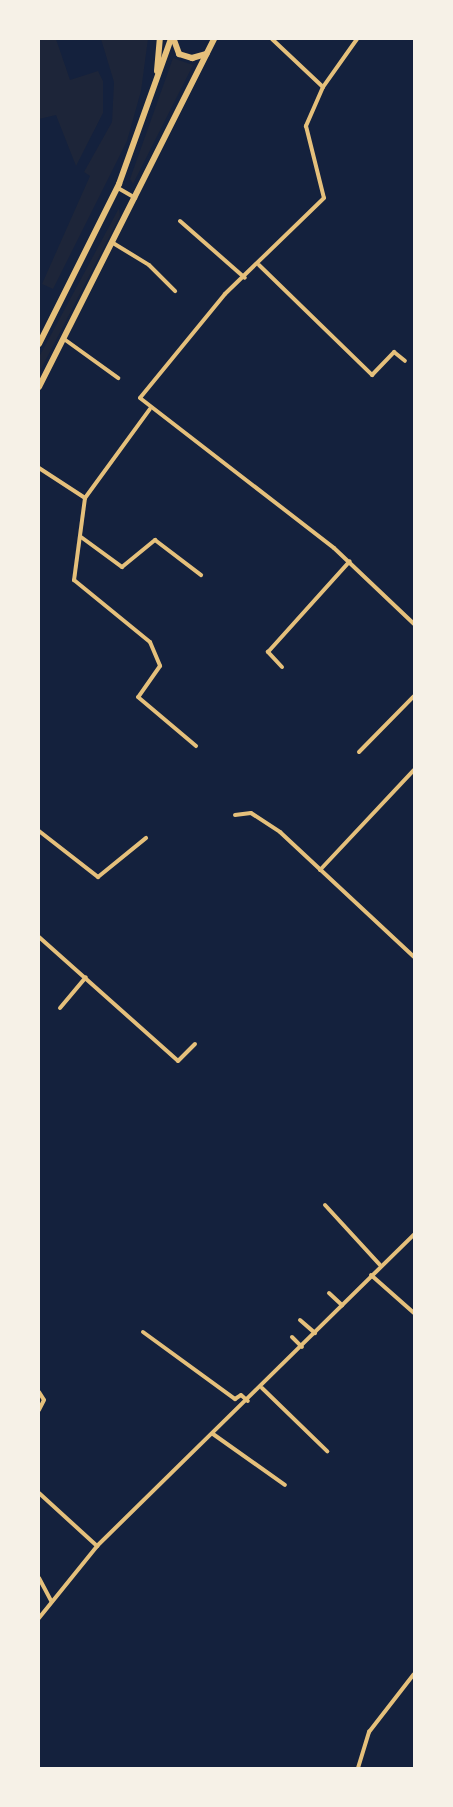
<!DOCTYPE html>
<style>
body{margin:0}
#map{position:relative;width:453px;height:1807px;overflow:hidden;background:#14213d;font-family:"Libre Baskerville",serif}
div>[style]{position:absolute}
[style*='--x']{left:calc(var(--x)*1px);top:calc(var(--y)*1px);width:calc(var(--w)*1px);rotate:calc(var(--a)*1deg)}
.green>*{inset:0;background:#1d2539}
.minor>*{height:4px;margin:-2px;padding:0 2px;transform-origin:2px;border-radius:2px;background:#e5c07b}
.secondary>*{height:6px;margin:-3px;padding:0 3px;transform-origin:3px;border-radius:3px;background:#e5c07b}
span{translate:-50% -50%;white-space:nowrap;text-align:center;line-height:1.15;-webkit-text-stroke:4.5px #f6f1e7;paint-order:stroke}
.frame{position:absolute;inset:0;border:40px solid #f6f1e7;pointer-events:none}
</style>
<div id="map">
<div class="green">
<i style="clip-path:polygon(39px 39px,56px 39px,70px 80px,98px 71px,103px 81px,103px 113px,76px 166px,56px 115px,39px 119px)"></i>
<i style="clip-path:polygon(101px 39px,148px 39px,141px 91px,127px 141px,53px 289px,42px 284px,90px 176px,84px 172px,112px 122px,114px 82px)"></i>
<i style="clip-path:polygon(173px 58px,193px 65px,133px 184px,130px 179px)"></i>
<i style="clip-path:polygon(119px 208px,120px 216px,39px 373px,39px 357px)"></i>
</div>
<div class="minor">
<i style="--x:272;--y:39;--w:70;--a:43.3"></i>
<i style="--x:357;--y:39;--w:59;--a:125.3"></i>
<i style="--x:323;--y:87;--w:43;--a:113.6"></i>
<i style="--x:306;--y:126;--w:74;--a:76"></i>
<i style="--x:324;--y:198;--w:138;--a:135.9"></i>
<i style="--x:225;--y:294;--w:134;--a:129.3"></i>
<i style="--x:140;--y:398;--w:245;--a:37.7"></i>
<i style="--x:334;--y:548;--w:110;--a:43.5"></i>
<i style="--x:118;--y:188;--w:20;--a:30"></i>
<i style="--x:180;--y:221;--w:86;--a:41.2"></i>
<i style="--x:113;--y:243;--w:42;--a:31.4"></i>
<i style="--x:149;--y:265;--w:37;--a:45"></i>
<i style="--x:259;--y:265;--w:158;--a:44.2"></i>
<i style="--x:372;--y:375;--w:32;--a:-46"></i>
<i style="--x:394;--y:352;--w:14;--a:39"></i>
<i style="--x:64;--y:339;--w:67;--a:35.8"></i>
<i style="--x:39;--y:468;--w:55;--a:33.1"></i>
<i style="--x:85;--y:498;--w:110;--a:-53.9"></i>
<i style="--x:85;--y:498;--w:83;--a:97.6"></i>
<i style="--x:74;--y:580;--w:98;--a:39.2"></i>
<i style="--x:150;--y:642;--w:26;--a:67"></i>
<i style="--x:160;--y:666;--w:38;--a:125"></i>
<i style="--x:138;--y:697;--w:76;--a:40.2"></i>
<i style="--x:81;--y:537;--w:51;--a:36.2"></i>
<i style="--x:122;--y:567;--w:43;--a:-39.3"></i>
<i style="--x:155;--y:540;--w:58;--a:37.3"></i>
<i style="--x:282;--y:667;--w:21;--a:-133"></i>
<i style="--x:268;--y:652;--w:122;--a:-48"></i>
<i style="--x:359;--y:752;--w:78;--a:-45.5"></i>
<i style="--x:235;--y:815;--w:16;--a:-7"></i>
<i style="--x:251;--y:813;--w:35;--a:33"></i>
<i style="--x:280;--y:832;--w:183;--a:43"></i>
<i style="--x:39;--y:831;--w:75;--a:37.9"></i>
<i style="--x:98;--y:877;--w:62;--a:-39.1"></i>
<i style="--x:320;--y:870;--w:137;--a:-46.8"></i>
<i style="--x:39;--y:937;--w:186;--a:41.7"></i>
<i style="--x:178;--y:1061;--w:24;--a:-45"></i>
<i style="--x:60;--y:1008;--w:40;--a:-50"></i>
<i style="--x:325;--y:1205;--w:81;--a:47.5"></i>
<i style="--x:371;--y:1275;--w:57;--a:41.5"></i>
<i style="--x:329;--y:1293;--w:18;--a:43"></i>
<i style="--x:300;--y:1320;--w:20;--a:41"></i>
<i style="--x:143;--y:1332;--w:114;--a:36.1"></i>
<i style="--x:235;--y:1399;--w:7;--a:-34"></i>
<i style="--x:241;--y:1395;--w:9;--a:41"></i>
<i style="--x:292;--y:1337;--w:14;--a:45"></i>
<i style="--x:262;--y:1388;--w:91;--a:44.1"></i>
<i style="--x:39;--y:1392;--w:9;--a:58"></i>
<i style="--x:44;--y:1400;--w:11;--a:117"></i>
<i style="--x:213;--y:1434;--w:88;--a:35.3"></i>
<i style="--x:39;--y:1493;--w:79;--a:42.4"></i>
<i style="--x:39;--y:1578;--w:27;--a:62"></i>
<i style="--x:39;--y:1618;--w:92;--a:-51.1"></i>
<i style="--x:97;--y:1546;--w:445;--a:-44.5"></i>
<i style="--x:358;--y:1768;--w:38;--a:-73"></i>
<i style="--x:369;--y:1732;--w:73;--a:-52.2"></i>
</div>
<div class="secondary">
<i style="--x:174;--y:40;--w:15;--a:70"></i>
<i style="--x:179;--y:54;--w:14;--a:17"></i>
<i style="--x:192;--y:58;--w:15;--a:-16"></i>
<i style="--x:157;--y:71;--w:32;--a:-85"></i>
<i style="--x:39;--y:344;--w:179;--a:-63.4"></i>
<i style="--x:119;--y:184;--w:154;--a:-70.3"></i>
<i style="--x:39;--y:387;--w:390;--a:-63.3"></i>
</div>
<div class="frame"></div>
</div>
